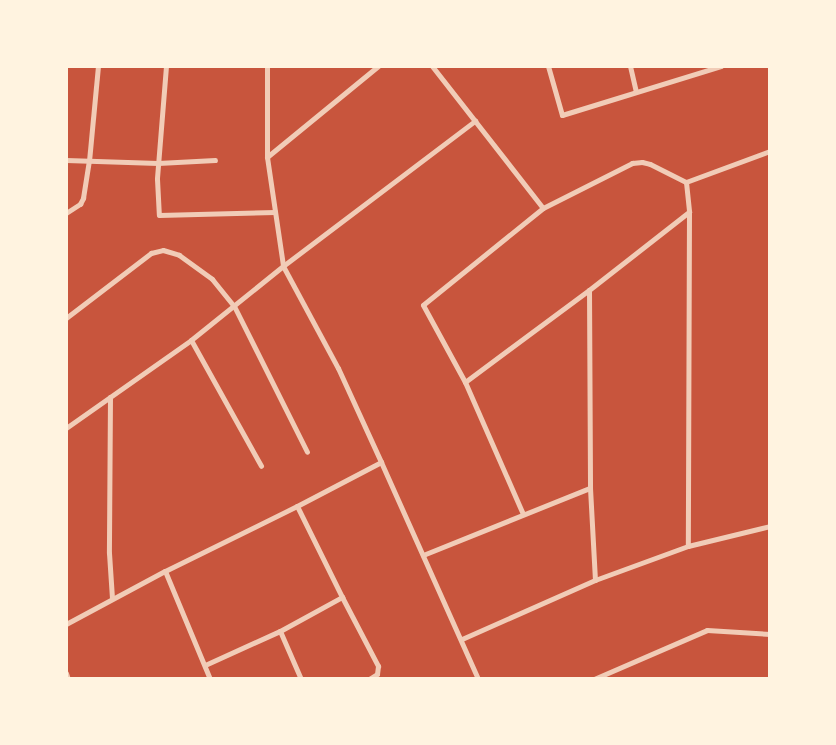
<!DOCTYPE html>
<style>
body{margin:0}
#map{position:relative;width:836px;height:745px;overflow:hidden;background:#c8553d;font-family:Cabin,sans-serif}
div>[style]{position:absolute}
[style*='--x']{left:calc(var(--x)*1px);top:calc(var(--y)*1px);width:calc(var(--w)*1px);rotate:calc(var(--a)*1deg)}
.minor>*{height:5px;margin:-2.5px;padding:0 2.5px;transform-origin:2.5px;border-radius:2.5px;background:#f1ccb7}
span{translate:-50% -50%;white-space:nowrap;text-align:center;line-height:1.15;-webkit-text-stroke:4px #fff3e0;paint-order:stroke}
.frame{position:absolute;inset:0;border:68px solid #fff3e0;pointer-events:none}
</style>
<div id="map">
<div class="minor">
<i style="--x:166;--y:66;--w:113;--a:94.6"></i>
<i style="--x:157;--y:179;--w:36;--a:87"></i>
<i style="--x:159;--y:215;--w:116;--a:-1.5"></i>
<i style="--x:267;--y:66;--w:91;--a:90"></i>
<i style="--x:267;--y:157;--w:110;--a:81.6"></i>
<i style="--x:283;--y:266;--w:116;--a:61.7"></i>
<i style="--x:338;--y:368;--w:103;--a:65.4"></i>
<i style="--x:432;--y:66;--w:70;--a:52"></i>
<i style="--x:548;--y:66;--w:51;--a:74.1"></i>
<i style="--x:562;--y:115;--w:166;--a:-17.1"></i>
<i style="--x:630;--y:66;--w:26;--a:77"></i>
<i style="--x:267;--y:157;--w:144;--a:-39.3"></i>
<i style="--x:66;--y:160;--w:92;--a:1.9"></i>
<i style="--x:158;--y:163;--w:57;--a:-3"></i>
<i style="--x:686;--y:182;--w:30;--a:84"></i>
<i style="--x:689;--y:212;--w:334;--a:90.2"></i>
<i style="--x:543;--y:208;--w:100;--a:-26.8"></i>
<i style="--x:632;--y:163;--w:10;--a:-6"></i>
<i style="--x:642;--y:162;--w:8;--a:14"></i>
<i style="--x:650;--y:164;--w:40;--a:26.6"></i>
<i style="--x:686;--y:182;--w:90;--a:-20.3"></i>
<i style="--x:66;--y:213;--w:17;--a:-33"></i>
<i style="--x:80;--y:204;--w:7;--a:-63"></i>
<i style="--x:83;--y:198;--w:37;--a:-81"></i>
<i style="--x:89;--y:161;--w:95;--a:-84.6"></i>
<i style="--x:589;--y:290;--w:127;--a:-38"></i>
<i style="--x:66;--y:318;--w:107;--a:-37.4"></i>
<i style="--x:151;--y:253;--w:12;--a:-14"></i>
<i style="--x:163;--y:250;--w:17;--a:17"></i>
<i style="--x:179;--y:255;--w:41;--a:36"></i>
<i style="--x:212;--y:279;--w:35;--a:51"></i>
<i style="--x:234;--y:306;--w:163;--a:63.4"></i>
<i style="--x:191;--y:340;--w:144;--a:60.9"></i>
<i style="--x:465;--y:382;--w:154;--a:-36.6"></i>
<i style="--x:589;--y:290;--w:198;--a:89.7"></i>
<i style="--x:110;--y:397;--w:156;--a:90.4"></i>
<i style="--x:109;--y:553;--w:45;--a:86.2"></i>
<i style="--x:66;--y:428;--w:153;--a:-35.1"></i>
<i style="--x:191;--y:340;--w:118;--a:-38.8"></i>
<i style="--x:283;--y:266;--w:241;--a:-37.1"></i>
<i style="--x:475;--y:121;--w:110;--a:52"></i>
<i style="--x:543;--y:208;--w:154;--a:141.1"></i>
<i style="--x:423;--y:305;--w:88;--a:61.4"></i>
<i style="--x:465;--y:382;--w:144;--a:66.3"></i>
<i style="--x:297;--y:506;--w:102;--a:63.7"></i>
<i style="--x:423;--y:555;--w:180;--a:-21.9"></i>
<i style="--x:590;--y:488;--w:92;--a:86.9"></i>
<i style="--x:595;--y:580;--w:145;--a:156.1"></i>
<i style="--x:165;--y:571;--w:117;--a:67.4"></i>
<i style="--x:595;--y:580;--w:99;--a:-20.1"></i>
<i style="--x:688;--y:546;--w:84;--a:-13.7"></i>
<i style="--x:66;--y:624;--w:112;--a:-28.2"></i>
<i style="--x:165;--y:571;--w:147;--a:-26.2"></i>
<i style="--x:297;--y:506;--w:95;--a:-27.6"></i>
<i style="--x:381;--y:462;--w:238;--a:65.9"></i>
<i style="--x:280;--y:631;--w:71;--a:-28.7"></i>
<i style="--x:342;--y:597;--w:78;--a:62.4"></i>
<i style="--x:378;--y:666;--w:8;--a:97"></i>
<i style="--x:377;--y:674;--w:9;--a:148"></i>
<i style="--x:205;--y:665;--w:82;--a:-24.4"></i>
<i style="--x:280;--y:631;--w:52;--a:66.4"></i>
<i style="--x:66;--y:673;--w:6;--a:72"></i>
<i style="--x:594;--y:679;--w:123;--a:-23.4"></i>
<i style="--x:707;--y:630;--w:63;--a:3.6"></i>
</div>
<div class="frame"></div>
</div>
